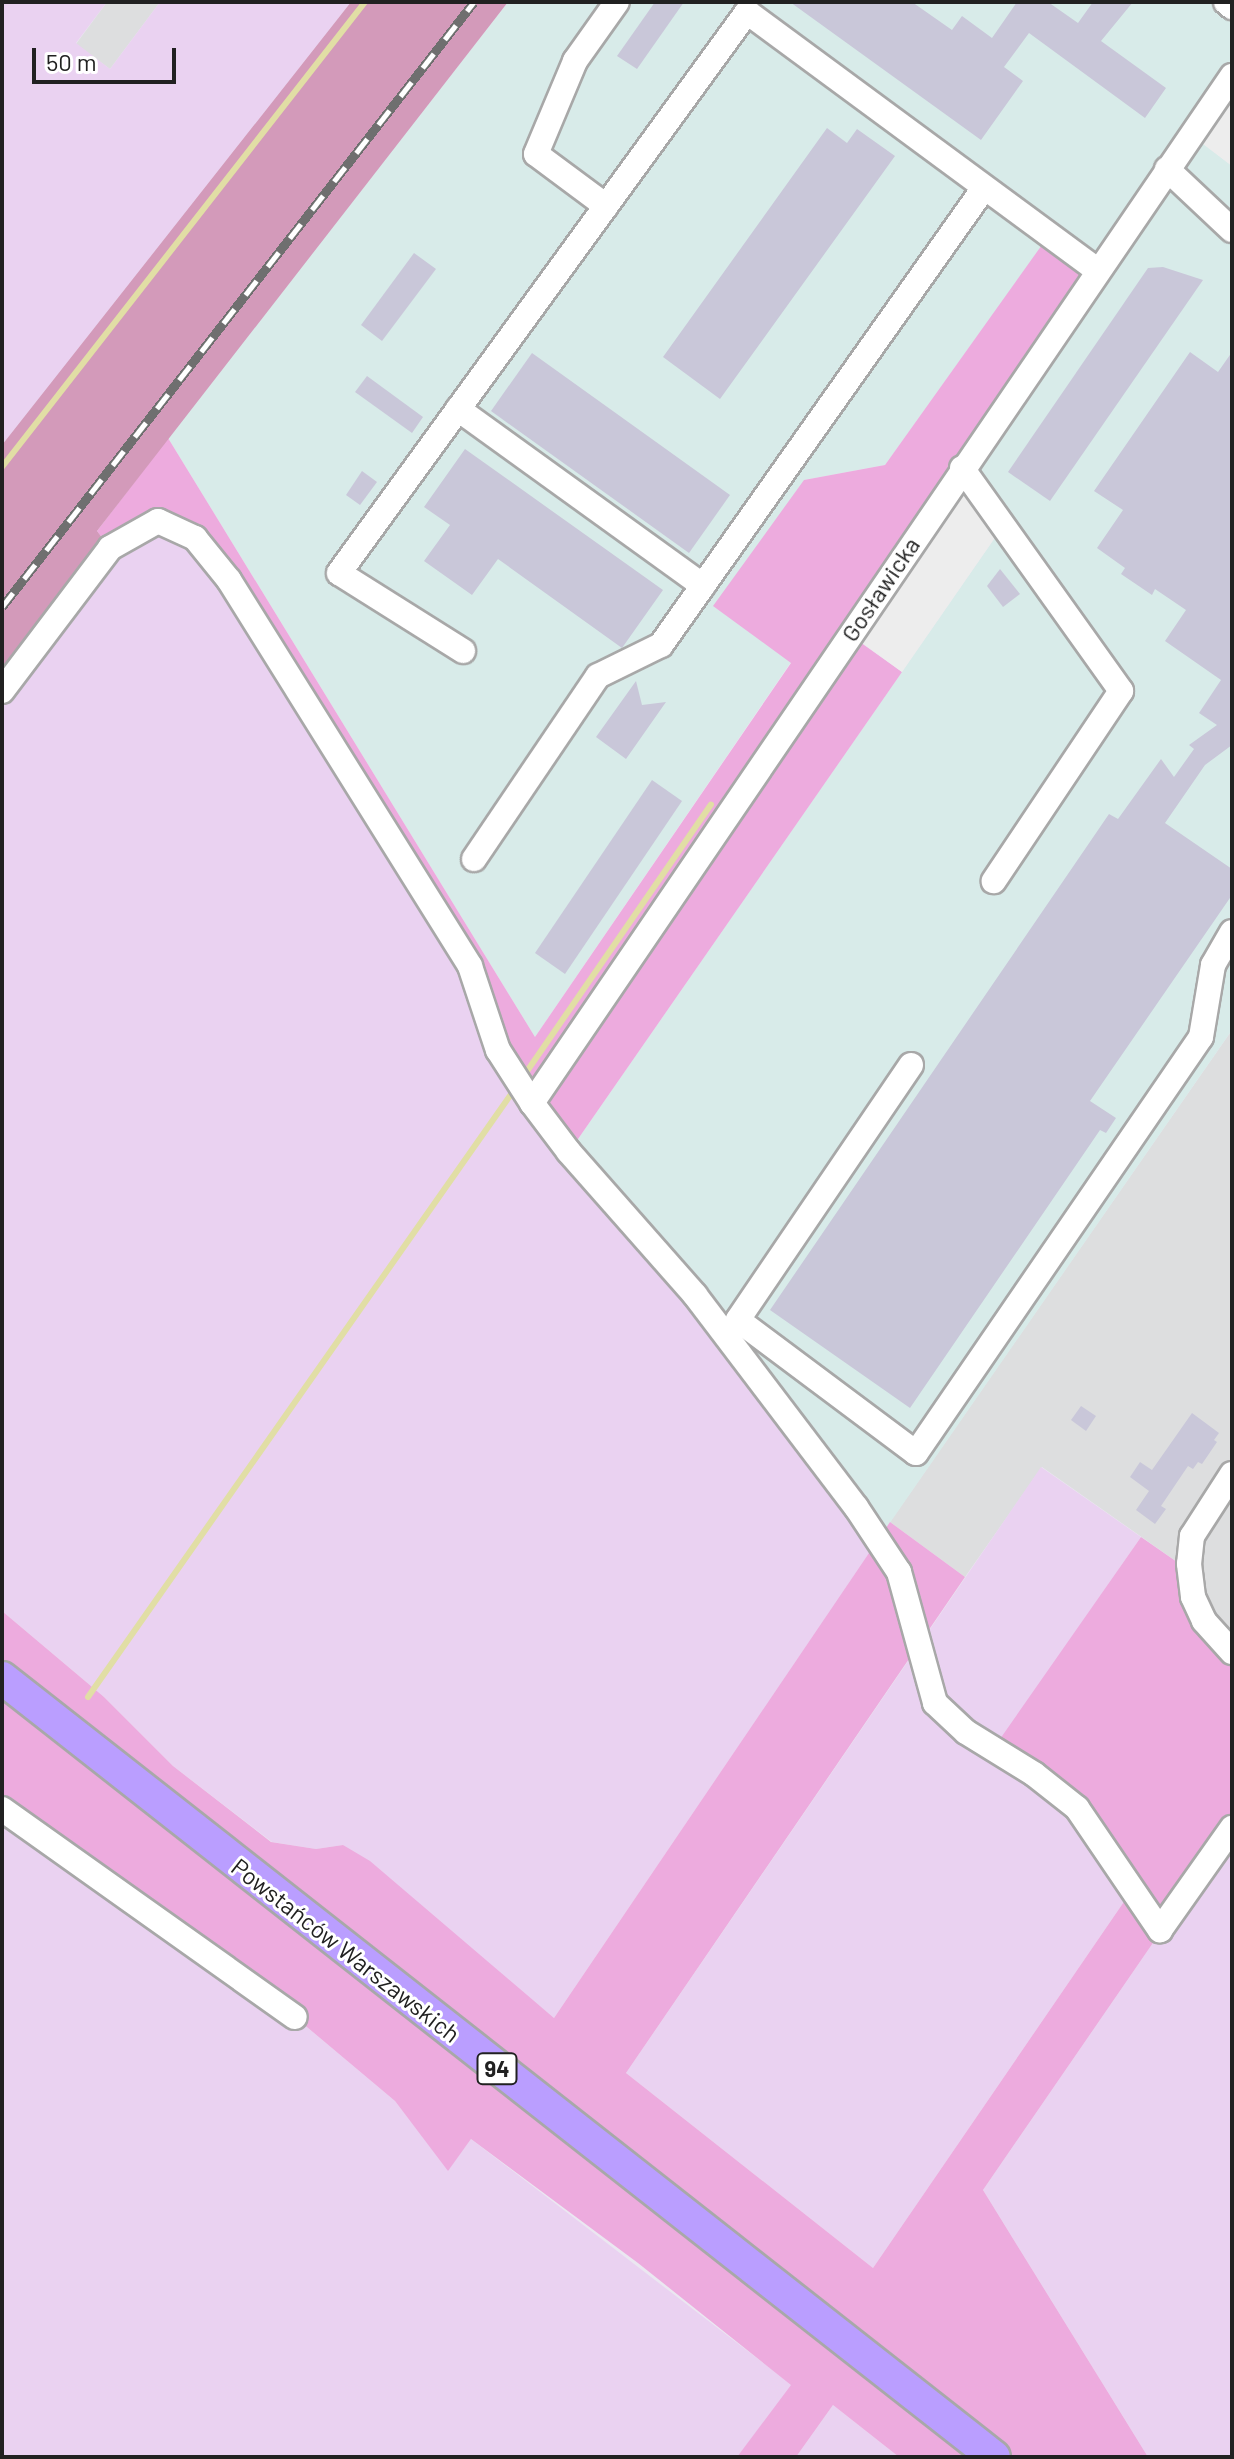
<!DOCTYPE html>
<meta charset="utf-8">
<style>
body{margin:0}
#map{position:relative;width:1234px;height:2459px;overflow:hidden;background:#ebe7f1;font-family:Barlow,sans-serif}
div>[style]{position:absolute}
[style*='--x']{left:calc(var(--x)*1px);top:calc(var(--y)*1px);width:calc(var(--w)*1px);rotate:calc(var(--a)*1deg)}
.residential>*{inset:0;background:#dddedf}
.industrial>*{inset:0;background:#d8ebe9}
.farmland>*{inset:0;background:#ead2f1}
.grass>*{inset:0;background:#edabde}
.forest>*{inset:0;background:#d39aba}
.parking>*{inset:0;background:#ededed}
.stream>*{height:6px;margin:-3px;padding:0 3px;transform-origin:3px;border-radius:3px;background:#e1dea5}
.building>*{inset:0;background:#c9c7d9}
.roads{filter:drop-shadow(2px 0 #a8a8a8) drop-shadow(-2px 0 #a8a8a8) drop-shadow(0 2px #a8a8a8) drop-shadow(0 -2px #a8a8a8)}
.minor>*{height:24px;margin:-12px;padding:0 12px;transform-origin:12px;border-radius:12px;background:#fff}
.major>*{height:32px;margin:-16px;padding:0 16px;transform-origin:16px;border-radius:16px;background:#ba9eff}
.rail>*{height:9px;margin-top:-4.5px;transform-origin:0;background:repeating-linear-gradient(90deg,#fff 0 18px,#6f6f6f 0 36px);box-sizing:border-box;border-block:2px solid #6f6f6f}
span{translate:-50% -50%;white-space:nowrap;text-align:center;line-height:1.15;-webkit-text-stroke:6px #fff;paint-order:stroke}
.shield-label span{padding:2px 6px;background:#fff;border:2px solid;border-radius:6px;-webkit-text-stroke-width:0}
.shield-label{font-size:22px;color:#212121;font-weight:700}
.street-label{font-size:24px;color:#212121}
.frame{position:absolute;inset:0;border:4px solid #212121;pointer-events:none}
.scale{position:absolute;left:32px;top:48px;width:144px;height:36px;box-sizing:border-box;border:4px solid #212121;border-top:0;padding-left:10px;font-size:24px;line-height:28px;white-space:nowrap;color:#212121;-webkit-text-stroke:6px #fff;paint-order:stroke}
</style>
<div id="map">
<div class="residential">
<i style="clip-path:polygon(107px 2px,160px 2px,110px 69px,76px 44px)"></i>
<i style="clip-path:polygon(1232px 1030px,1232px 1652px,1190px 1571px,1042px 1467px,965px 1577px,890px 1522px)"></i>
</div>
<div class="industrial">
<i style="clip-path:polygon(508px 2px,1232px 2px,1232px 76px,1192px 135px,1232px 166px,1232px 1030px,878px 1540px,569px 1152px,1003px 526px,962px 468px,1049px 236px,885px 465px,804px 480px,791px 662px,535px 1037px,168px 438px)"></i>
</div>
<div class="farmland">
<i style="clip-path:polygon(2px 2px,107px 2px,76px 43px,110px 69px,160px 2px,351px 2px,2px 445px)"></i>
<i style="clip-path:polygon(158px 521px,195px 538px,470px 966px,498px 1050px,878px 1540px,554px 2018px,343px 1845px,316px 1849px,272px 1842px,173px 1766px,104px 1697px,2px 1611px,2px 691px,110px 548px)"></i>
<i style="clip-path:polygon(1041px 1467px,1141px 1537px,994px 1749px,1034px 1774px,1132px 1890px,873px 2268px,626px 2073px)"></i>
<i style="clip-path:polygon(2px 1809px,295px 2017px,395px 2101px,448px 2170px,471px 2139px,792px 2385px,737px 2457px,2px 2457px)"></i>
<i style="clip-path:polygon(1232px 1828px,1232px 2457px,1148px 2457px,983px 2190px)"></i>
<i style="clip-path:polygon(833px 2405px,899px 2457px,796px 2457px)"></i>
</div>
<div class="grass">
<i style="clip-path:polygon(1049px 235px,1097px 270px,850px 635px,902px 672px,569px 1152px,532px 1103px,470px 966px,229px 580px,158px 522px,110px 548px,97px 531px,168px 438px,535px 1037px,791px 663px,713px 606px,804px 480px,885px 465px)"></i>
<i style="clip-path:polygon(890px 1522px,965px 1577px,626px 2073px,873px 2268px,1132px 1890px,1077px 1808px,993px 1749px,1141px 1537px,1190px 1571px,1232px 1652px,1232px 1828px,983px 2190px,1148px 2457px,899px 2457px,833px 2405px,796px 2457px,737px 2457px,791px 2385px,638px 2263px,471px 2139px,448px 2171px,395px 2101px,295px 2017px,2px 1809px,2px 1611px,104px 1697px,173px 1766px,271px 1842px,316px 1849px,343px 1845px,370px 1861px,554px 2018px)"></i>
</div>
<div class="forest">
<i style="clip-path:polygon(351px 2px,508px 2px,97px 531px,110px 548px,2px 690px,2px 445px)"></i>
</div>
<div class="parking">
<i style="clip-path:polygon(1232px 76px,1232px 166px,1191px 135px)"></i>
<i style="clip-path:polygon(962px 468px,1003px 526px,902px 672px,850px 634px)"></i>
</div>
<div class="stream">
<i style="--x:2;--y:467;--w:590;--a:-52.02"></i>
<i style="--x:523;--y:1077;--w:331;--a:-55.4"></i>
<i style="--x:88;--y:1697;--w:745;--a:-54.94"></i>
</div>
<div class="building">
<i style="clip-path:polygon(655px 2px,684px 2px,637px 69px,617px 56px)"></i>
<i style="clip-path:polygon(790px 2px,912px 2px,952px 30px,962px 16px,992px 38px,1017px 2px,1048px 2px,1078px 23px,1093px 2px,1133px 2px,1101px 41px,1166px 88px,1145px 118px,1029px 33px,1004px 67px,1023px 81px,981px 140px)"></i>
<i style="clip-path:polygon(827px 128px,847px 143px,857px 129px,895px 156px,720px 399px,663px 357px)"></i>
<i style="clip-path:polygon(414px 253px,436px 269px,382px 341px,361px 325px)"></i>
<i style="clip-path:polygon(1163px 267px,1203px 280px,1050px 501px,1008px 472px,1148px 268px)"></i>
<i style="clip-path:polygon(1190px 352px,1218px 372px,1232px 352px,1232px 745px,1205px 765px,1165px 823px,1232px 869px,1232px 895px,1090px 1101px,1116px 1118px,1106px 1133px,1100px 1130px,910px 1408px,770px 1310px,1109px 814px,1118px 819px,1161px 759px,1174px 777px,1194px 749px,1189px 745px,1217px 725px,1199px 713px,1221px 680px,1165px 641px,1186px 610px,1155px 589px,1152px 595px,1121px 574px,1125px 568px,1097px 548px,1123px 510px,1094px 491px)"></i>
<i style="clip-path:polygon(532px 353px,730px 495px,689px 553px,491px 411px)"></i>
<i style="clip-path:polygon(367px 376px,423px 417px,412px 433px,355px 392px)"></i>
<i style="clip-path:polygon(465px 449px,663px 590px,622px 648px,498px 559px,472px 595px,424px 561px,450px 525px,424px 507px)"></i>
<i style="clip-path:polygon(362px 471px,377px 482px,360px 505px,346px 495px)"></i>
<i style="clip-path:polygon(1000px 569px,1020px 594px,1003px 607px,987px 586px)"></i>
<i style="clip-path:polygon(636px 681px,642px 705px,666px 702px,626px 759px,596px 737px)"></i>
<i style="clip-path:polygon(652px 780px,682px 801px,565px 974px,535px 953px)"></i>
<i style="clip-path:polygon(1081px 1406px,1096px 1416px,1086px 1431px,1071px 1420px)"></i>
<i style="clip-path:polygon(1192px 1413px,1219px 1433px,1214px 1440px,1217px 1442px,1202px 1464px,1198px 1462px,1193px 1469px,1188px 1466px,1161px 1506px,1166px 1509px,1155px 1524px,1136px 1510px,1149px 1491px,1130px 1477px,1140px 1462px,1152px 1470px)"></i>
</div>
<div class="roads">
<div class="minor">
<i style="--x:1226;--y:2;--w:8;--a:40"></i>
<i style="--x:1167;--y:169;--w:89;--a:43.2"></i>
<i style="--x:606;--y:206;--w:87;--a:-143.4"></i>
<i style="--x:536;--y:154;--w:101;--a:-67.2"></i>
<i style="--x:575;--y:61;--w:72;--a:-54.6"></i>
<i style="--x:458;--y:409;--w:302;--a:35.8"></i>
<i style="--x:962;--y:468;--w:274;--a:54.5"></i>
<i style="--x:1121;--y:691;--w:229;--a:123.8"></i>
<i style="--x:463;--y:651;--w:146;--a:-147.8"></i>
<i style="--x:339;--y:573;--w:694;--a:-53.97"></i>
<i style="--x:747;--y:12;--w:435;--a:36.4"></i>
<i style="--x:2;--y:691;--w:179;--a:-52.9"></i>
<i style="--x:110;--y:548;--w:55;--a:-29.4"></i>
<i style="--x:158;--y:521;--w:41;--a:24.7"></i>
<i style="--x:195;--y:538;--w:54;--a:51"></i>
<i style="--x:229;--y:580;--w:455;--a:58"></i>
<i style="--x:470;--y:966;--w:89;--a:71.6"></i>
<i style="--x:498;--y:1050;--w:63;--a:57.3"></i>
<i style="--x:532;--y:1103;--w:61;--a:52.9"></i>
<i style="--x:569;--y:1152;--w:191;--a:48.6"></i>
<i style="--x:695;--y:1295;--w:266;--a:52.8"></i>
<i style="--x:856;--y:1507;--w:78;--a:56.5"></i>
<i style="--x:899;--y:1572;--w:136;--a:74.6"></i>
<i style="--x:935;--y:1703;--w:42;--a:43.1"></i>
<i style="--x:966;--y:1732;--w:80;--a:31.7"></i>
<i style="--x:1034;--y:1774;--w:55;--a:38.3"></i>
<i style="--x:1077;--y:1808;--w:148;--a:55.8"></i>
<i style="--x:1160;--y:1930;--w:125;--a:-54.8"></i>
<i style="--x:474;--y:859;--w:221;--a:-55.9"></i>
<i style="--x:598;--y:676;--w:70;--a:-26.2"></i>
<i style="--x:661;--y:645;--w:560;--a:-54.75"></i>
<i style="--x:911;--y:1065;--w:308;--a:124.2"></i>
<i style="--x:738;--y:1320;--w:222;--a:36.8"></i>
<i style="--x:916;--y:1453;--w:504;--a:-55.59"></i>
<i style="--x:1201;--y:1037;--w:73;--a:-80.5"></i>
<i style="--x:1213;--y:965;--w:38;--a:-60"></i>
<i style="--x:532;--y:1103;--w:1243;--a:-55.72"></i>
<i style="--x:1232;--y:1474;--w:74;--a:122.8"></i>
<i style="--x:1192;--y:1536;--w:28;--a:96"></i>
<i style="--x:1189;--y:1564;--w:33;--a:83"></i>
<i style="--x:1193;--y:1597;--w:26;--a:65"></i>
<i style="--x:1204;--y:1621;--w:42;--a:47.9"></i>
<i style="--x:2;--y:1809;--w:359;--a:35.4"></i>
</div>
<div class="major">
<i style="--x:2;--y:1678;--w:1261;--a:38.14"></i>
</div>
</div>
<div class="rail">
<i style="--x:2;--y:607;--w:767;--a:-52.04"></i>
</div>
<div class="shield-label">
<span style="left:497px;top:2069px">94</span>
</div>
<div class="street-label">
<span style="left:880px;top:589px;rotate:-56deg">Gosławicka</span>
<span style="left:346px;top:1950px;rotate:38deg">Powstańców Warszawskich</span>
</div>
<div class="frame"></div>
<div class="scale">50 m</div>
</div>
